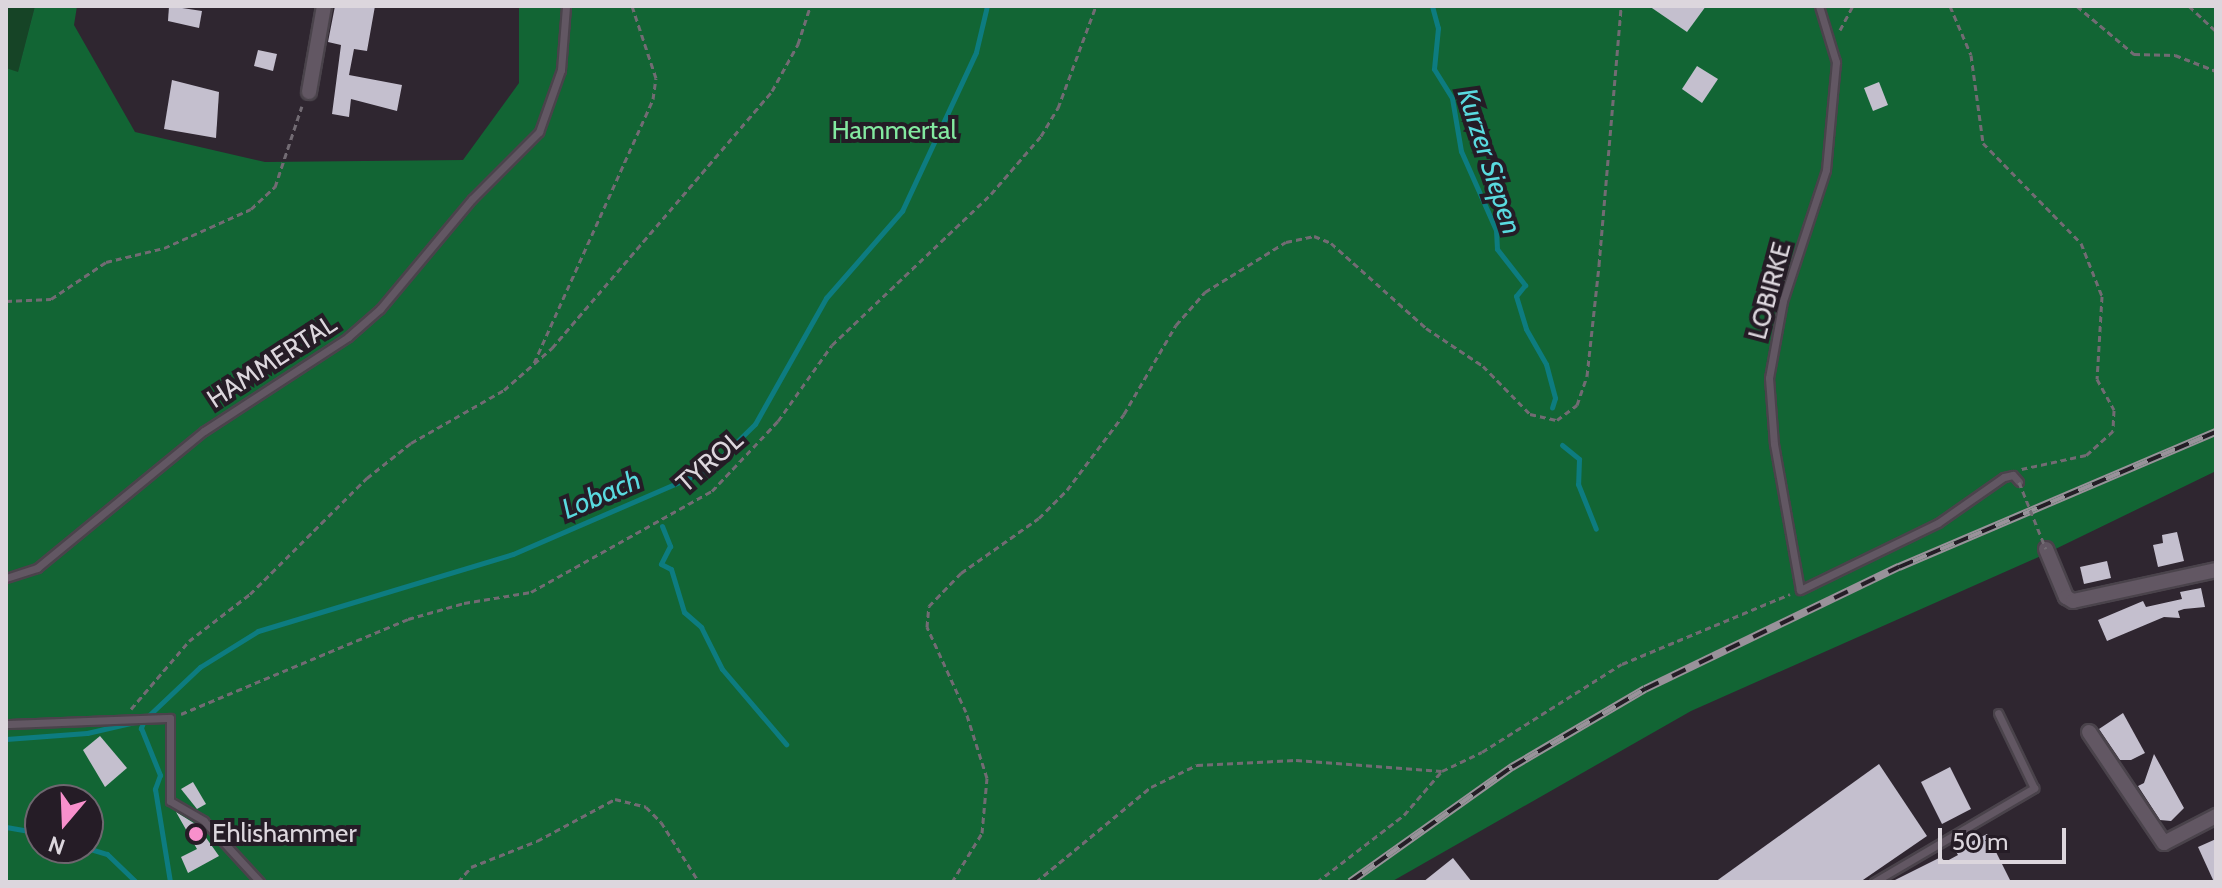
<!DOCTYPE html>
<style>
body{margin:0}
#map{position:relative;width:2222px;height:888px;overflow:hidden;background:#2f2630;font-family:Cabin,sans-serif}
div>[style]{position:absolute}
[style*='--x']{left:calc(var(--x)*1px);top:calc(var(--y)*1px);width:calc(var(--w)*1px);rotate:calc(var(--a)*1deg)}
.green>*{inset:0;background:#164426}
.forest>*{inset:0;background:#126534}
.stream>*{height:5px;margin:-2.5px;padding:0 2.5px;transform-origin:2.5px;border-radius:2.5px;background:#0d7c80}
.building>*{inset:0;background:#c4bfce}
.path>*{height:3px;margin-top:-1.5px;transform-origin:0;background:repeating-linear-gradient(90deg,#726b73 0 6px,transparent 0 10px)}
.roads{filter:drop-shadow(2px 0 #4a434b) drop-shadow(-2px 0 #4a434b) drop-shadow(0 2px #4a434b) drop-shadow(0 -2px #4a434b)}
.lane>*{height:7px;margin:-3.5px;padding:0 3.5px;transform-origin:3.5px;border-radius:3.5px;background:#625763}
.street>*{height:14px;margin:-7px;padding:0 7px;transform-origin:7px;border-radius:7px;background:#625763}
.rail>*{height:8px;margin-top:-4px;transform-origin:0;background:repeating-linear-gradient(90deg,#251c26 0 15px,#99929a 0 30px);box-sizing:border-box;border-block:2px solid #99929a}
.path-bridge>*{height:3px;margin-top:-1.5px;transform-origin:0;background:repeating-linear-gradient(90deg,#726b73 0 6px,transparent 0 10px)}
.dots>*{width:22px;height:22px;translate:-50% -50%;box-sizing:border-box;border:4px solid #251c26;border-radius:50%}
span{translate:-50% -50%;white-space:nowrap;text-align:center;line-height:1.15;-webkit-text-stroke:8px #251c26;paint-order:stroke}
.park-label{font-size:26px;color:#83e9a0}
.street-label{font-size:26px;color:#dcd6dd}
.poi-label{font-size:26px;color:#dcd6dd}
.left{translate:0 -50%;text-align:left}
.water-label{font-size:28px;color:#59dadf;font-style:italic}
.frame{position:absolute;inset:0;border:8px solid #dcd6dd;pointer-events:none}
.north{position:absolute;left:24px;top:784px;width:80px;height:80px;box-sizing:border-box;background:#251c26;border:2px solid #6e666f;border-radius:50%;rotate:199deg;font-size:22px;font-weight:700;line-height:32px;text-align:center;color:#dcd6dd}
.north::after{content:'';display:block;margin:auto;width:28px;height:36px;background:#f890cc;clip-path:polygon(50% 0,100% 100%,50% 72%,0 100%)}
.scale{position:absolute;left:1938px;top:828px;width:128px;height:36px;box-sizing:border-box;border:4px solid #dcd6dd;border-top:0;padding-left:10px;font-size:24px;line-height:28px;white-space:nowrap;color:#dcd6dd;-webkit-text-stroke:6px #251c26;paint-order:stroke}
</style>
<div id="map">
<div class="green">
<i style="clip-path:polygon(6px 6px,35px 6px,18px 73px,6px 68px)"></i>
</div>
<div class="forest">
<i style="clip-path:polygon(evenodd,35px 6px,77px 6px,74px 25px,135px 132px,265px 162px,463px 160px,519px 83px,519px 6px,2216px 6px,2216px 471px,2041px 556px,1691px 711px,1391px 882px,6px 882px,6px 68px,18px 72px,35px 6px,40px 800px,88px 800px,88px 848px,40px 848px,40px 800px)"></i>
</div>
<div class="stream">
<i style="--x:1432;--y:6;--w:23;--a:75"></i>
<i style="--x:1438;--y:28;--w:41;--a:95.6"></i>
<i style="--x:1434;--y:69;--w:34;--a:58"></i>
<i style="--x:1452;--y:98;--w:54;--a:80.4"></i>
<i style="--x:1461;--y:151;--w:86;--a:66.1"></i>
<i style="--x:1496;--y:230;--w:19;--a:87"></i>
<i style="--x:1497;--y:249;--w:46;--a:52.1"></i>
<i style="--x:1525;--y:285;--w:14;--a:129"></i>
<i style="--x:1516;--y:296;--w:34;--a:73"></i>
<i style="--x:1526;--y:329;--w:40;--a:60.3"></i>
<i style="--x:1546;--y:364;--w:35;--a:75"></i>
<i style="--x:1555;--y:398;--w:10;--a:107"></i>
<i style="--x:1562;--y:445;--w:22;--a:39"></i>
<i style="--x:1579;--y:459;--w:25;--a:92"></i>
<i style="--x:1578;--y:484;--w:48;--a:68.2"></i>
<i style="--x:662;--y:526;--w:22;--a:68"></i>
<i style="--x:670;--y:546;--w:20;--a:117"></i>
<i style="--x:661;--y:564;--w:11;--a:27"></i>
<i style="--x:671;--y:569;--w:45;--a:73.2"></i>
<i style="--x:684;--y:612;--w:23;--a:41"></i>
<i style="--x:701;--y:627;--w:47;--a:63.4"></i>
<i style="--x:722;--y:669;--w:99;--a:49.5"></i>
<i style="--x:145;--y:719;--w:76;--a:-43.4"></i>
<i style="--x:200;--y:667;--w:68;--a:-31.8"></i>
<i style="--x:258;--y:631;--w:266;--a:-16.8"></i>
<i style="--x:513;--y:554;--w:214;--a:-23.4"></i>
<i style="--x:709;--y:469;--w:64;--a:-44.4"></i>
<i style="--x:755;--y:424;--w:145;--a:-60.6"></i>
<i style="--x:826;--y:298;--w:116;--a:-48.9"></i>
<i style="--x:902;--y:211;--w:175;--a:-65"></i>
<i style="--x:976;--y:52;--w:47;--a:-76.6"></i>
<i style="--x:144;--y:720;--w:9;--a:111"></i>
<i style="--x:141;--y:728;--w:51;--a:68"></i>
<i style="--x:160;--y:775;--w:15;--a:110"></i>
<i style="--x:155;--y:789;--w:94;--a:80.8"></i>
<i style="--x:6;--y:739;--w:81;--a:-4.2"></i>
<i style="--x:87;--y:733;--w:49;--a:-12.9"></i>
<i style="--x:6;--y:827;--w:35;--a:10"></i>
<i style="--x:87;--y:848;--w:21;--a:17"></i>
<i style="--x:107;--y:854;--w:40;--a:44"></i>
</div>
<div class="building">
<i style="clip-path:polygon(169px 6px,202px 11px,199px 28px,168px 21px)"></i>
<i style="clip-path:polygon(335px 6px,375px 6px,367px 51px,354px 49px,349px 75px,402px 85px,397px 111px,351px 99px,349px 117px,332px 114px,341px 45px,328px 42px)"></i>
<i style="clip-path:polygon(1649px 6px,1706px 6px,1687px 32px)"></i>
<i style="clip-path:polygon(258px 50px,277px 54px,273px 71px,254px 66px)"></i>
<i style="clip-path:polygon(1697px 66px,1718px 79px,1702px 103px,1682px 89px)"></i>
<i style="clip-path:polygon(172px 80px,219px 92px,216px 138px,164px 129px)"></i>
<i style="clip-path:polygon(1879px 82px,1888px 105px,1873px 111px,1864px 88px)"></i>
<i style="clip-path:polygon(2177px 532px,2184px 561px,2158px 567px,2153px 545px,2163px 543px,2162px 535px)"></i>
<i style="clip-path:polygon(2107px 561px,2111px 578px,2084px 584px,2080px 567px)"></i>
<i style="clip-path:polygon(2201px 588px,2205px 607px,2184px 609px,2178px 611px,2180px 618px,2164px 617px,2107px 641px,2098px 620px,2143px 601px,2146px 607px,2182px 599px,2180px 592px)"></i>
<i style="clip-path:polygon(2123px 713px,2145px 753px,2131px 760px,2120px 760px,2099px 729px)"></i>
<i style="clip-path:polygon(100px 736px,127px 768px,105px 787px,83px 750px)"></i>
<i style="clip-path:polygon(2154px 754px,2184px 808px,2171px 821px,2160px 820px,2138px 786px,2144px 783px)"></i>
<i style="clip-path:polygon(1879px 764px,1927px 836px,1860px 882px,1715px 882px)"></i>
<i style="clip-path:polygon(1950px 767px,1971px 809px,1942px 824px,1921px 782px)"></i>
<i style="clip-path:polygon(193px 782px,206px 804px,197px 809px,181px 789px)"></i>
<i style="clip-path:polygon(176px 812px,197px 825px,219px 856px,188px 873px,181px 857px,197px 849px)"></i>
<i style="clip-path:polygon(1987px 834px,2011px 882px,1891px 882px,1941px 857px,1945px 862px,1958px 855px,1955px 850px)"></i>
<i style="clip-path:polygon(2216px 839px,2216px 882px,2214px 882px,2198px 847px)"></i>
<i style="clip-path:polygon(1453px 858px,1472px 882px,1423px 882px)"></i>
</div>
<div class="path">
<i style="--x:1950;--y:6;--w:53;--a:66.8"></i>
<i style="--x:1971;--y:55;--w:89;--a:82.2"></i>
<i style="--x:1983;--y:143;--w:140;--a:45.6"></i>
<i style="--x:2081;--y:243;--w:57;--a:68.4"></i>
<i style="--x:2102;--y:296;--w:83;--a:93.4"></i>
<i style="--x:2097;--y:379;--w:35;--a:61"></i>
<i style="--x:2114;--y:410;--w:21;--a:93"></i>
<i style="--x:2113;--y:431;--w:36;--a:138"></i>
<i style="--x:2086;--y:455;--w:66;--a:167.7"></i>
<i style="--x:2077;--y:6;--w:75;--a:40.1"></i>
<i style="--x:2134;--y:54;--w:41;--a:1.4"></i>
<i style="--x:2175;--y:55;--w:44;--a:21.3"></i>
<i style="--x:2189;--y:6;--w:37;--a:43"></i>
<i style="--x:1840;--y:30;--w:27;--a:-62"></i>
<i style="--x:6;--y:301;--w:45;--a:-2.5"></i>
<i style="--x:51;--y:299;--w:66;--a:-33.9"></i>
<i style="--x:106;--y:262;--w:60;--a:-13.6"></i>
<i style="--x:164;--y:248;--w:95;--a:-24.1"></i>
<i style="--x:251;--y:209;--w:33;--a:-43"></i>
<i style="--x:275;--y:187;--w:85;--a:-71.6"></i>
<i style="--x:534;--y:363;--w:290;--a:-65.7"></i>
<i style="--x:653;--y:99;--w:21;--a:-82"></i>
<i style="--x:656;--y:78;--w:76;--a:-108.4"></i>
<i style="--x:131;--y:709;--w:89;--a:-49.5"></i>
<i style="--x:189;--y:641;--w:77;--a:-37.6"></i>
<i style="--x:250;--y:594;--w:165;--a:-44.8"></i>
<i style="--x:367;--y:478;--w:56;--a:-38.5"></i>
<i style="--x:411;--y:443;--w:107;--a:-29.7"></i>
<i style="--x:504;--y:390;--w:64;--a:-41.2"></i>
<i style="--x:552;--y:348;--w:338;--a:-49.4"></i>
<i style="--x:772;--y:91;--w:54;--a:-61"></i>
<i style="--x:798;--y:44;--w:40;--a:-72"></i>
<i style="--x:181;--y:714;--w:246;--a:-22.7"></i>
<i style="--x:408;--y:619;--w:58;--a:-15.9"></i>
<i style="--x:464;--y:603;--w:68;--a:-9.3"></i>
<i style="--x:531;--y:592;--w:207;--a:-29.2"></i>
<i style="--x:712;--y:491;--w:96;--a:-46.7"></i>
<i style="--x:778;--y:421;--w:93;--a:-54.6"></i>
<i style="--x:832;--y:345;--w:219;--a:-43.5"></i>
<i style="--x:991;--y:194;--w:77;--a:-49.2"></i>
<i style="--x:1041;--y:136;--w:33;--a:-59"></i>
<i style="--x:1058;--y:108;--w:109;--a:-69.6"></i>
<i style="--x:458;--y:882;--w:20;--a:-49"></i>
<i style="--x:471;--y:867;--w:71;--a:-21.5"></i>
<i style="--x:537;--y:841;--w:89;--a:-28.3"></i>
<i style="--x:615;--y:799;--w:32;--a:14"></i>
<i style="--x:646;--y:807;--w:21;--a:45"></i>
<i style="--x:661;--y:822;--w:71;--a:57.7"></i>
<i style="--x:952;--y:882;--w:57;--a:-58.5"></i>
<i style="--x:982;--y:833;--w:55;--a:-84.8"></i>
<i style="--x:987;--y:778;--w:69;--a:-107.7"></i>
<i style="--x:966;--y:712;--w:94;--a:-114.6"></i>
<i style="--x:927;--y:627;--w:21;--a:-85"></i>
<i style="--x:929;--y:606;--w:46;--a:-45.9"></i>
<i style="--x:961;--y:573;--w:95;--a:-35.2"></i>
<i style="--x:1039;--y:518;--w:40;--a:-45"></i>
<i style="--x:1067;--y:490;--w:95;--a:-53.1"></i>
<i style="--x:1124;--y:414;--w:103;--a:-59.7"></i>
<i style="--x:1176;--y:325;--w:44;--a:-48.7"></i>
<i style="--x:1205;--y:292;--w:95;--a:-31.7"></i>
<i style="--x:1286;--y:242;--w:29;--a:-12"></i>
<i style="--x:1314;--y:236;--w:18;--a:22"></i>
<i style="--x:1331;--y:243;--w:127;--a:41.8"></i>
<i style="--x:1426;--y:328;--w:69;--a:33.7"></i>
<i style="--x:1483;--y:366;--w:67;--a:45.6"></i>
<i style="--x:1530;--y:414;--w:28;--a:13"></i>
<i style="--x:1557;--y:420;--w:25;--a:-37"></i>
<i style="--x:1577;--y:405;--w:31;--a:-71"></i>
<i style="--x:1587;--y:376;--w:112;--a:-83.8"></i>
<i style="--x:1599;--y:265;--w:260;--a:-85.1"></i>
<i style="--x:1036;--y:882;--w:149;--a:-39.6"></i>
<i style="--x:1151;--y:787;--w:51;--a:-25.6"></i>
<i style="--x:1197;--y:765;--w:99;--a:-2.9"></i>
<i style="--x:1296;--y:760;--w:146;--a:4.3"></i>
<i style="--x:1317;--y:882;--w:110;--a:-37.6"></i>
<i style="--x:1404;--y:815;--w:58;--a:-49.2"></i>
<i style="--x:1442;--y:771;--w:44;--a:-25.4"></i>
<i style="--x:1482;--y:752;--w:165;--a:-32.2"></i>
<i style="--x:1622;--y:664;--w:182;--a:-22.6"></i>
</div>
<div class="roads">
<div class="lane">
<i style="--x:1819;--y:6;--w:59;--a:73.1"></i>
<i style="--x:1836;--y:62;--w:108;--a:95.3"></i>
<i style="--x:1826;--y:170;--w:138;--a:108.2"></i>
<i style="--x:1783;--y:301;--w:78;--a:100.3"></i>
<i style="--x:1769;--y:378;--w:66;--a:85.7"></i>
<i style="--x:1774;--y:444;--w:148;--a:79.9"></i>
<i style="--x:1800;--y:590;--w:153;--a:-25.9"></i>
<i style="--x:1938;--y:523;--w:80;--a:-34.9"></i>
<i style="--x:2004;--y:477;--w:9;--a:-13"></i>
<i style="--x:2013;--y:475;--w:9;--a:49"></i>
<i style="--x:6;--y:578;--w:33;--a:-18"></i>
<i style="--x:37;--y:568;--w:216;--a:-39.4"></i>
<i style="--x:204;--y:431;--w:172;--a:-33.1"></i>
<i style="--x:348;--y:337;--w:43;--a:-41.2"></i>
<i style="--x:380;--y:309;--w:143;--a:-50.1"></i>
<i style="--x:472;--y:199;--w:95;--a:-45"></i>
<i style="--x:539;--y:132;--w:66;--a:-70.5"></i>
<i style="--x:561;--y:70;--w:64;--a:-85.5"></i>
<i style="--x:6;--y:724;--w:164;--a:-2.1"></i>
<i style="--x:170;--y:718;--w:83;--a:90"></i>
<i style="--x:170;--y:801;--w:39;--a:30"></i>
<i style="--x:204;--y:821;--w:83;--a:47.4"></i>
<i style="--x:1874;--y:882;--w:186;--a:-30.4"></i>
<i style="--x:2034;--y:788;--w:83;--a:-115.6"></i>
</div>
<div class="street">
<i style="--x:309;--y:92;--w:87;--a:-80.1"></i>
<i style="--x:2046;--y:549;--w:52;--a:67.4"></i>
<i style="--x:2066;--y:597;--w:8;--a:30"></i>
<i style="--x:2073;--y:601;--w:146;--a:-12.2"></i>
<i style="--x:2089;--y:732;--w:134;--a:56"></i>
<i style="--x:2164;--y:843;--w:59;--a:-27.4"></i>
</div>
</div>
<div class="rail">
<i style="--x:1350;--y:882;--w:199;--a:-35.4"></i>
<i style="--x:1512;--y:767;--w:154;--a:-30.4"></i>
<i style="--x:1645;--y:689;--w:282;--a:-25.7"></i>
<i style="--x:1899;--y:567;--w:345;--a:-23.1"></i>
</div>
<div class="path-bridge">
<i style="--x:2019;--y:482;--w:72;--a:68.1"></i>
</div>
<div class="dots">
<i style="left:196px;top:834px;background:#f890cc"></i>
</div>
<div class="park-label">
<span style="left:894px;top:131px">Hammertal</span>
</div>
<div class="street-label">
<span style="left:1770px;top:291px;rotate:-75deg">LOBIRKE</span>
<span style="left:272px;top:362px;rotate:-33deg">HAMMERTAL</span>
<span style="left:710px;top:462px;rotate:-41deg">TYROL</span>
</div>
<div class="poi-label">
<span class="left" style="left:212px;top:834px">Ehlishammer</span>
</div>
<div class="water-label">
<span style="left:1490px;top:161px;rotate:72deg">Kurzer Siepen</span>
<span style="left:601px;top:494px;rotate:-23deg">Lobach</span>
</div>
<div class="frame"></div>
<div class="north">N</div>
<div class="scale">50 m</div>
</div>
